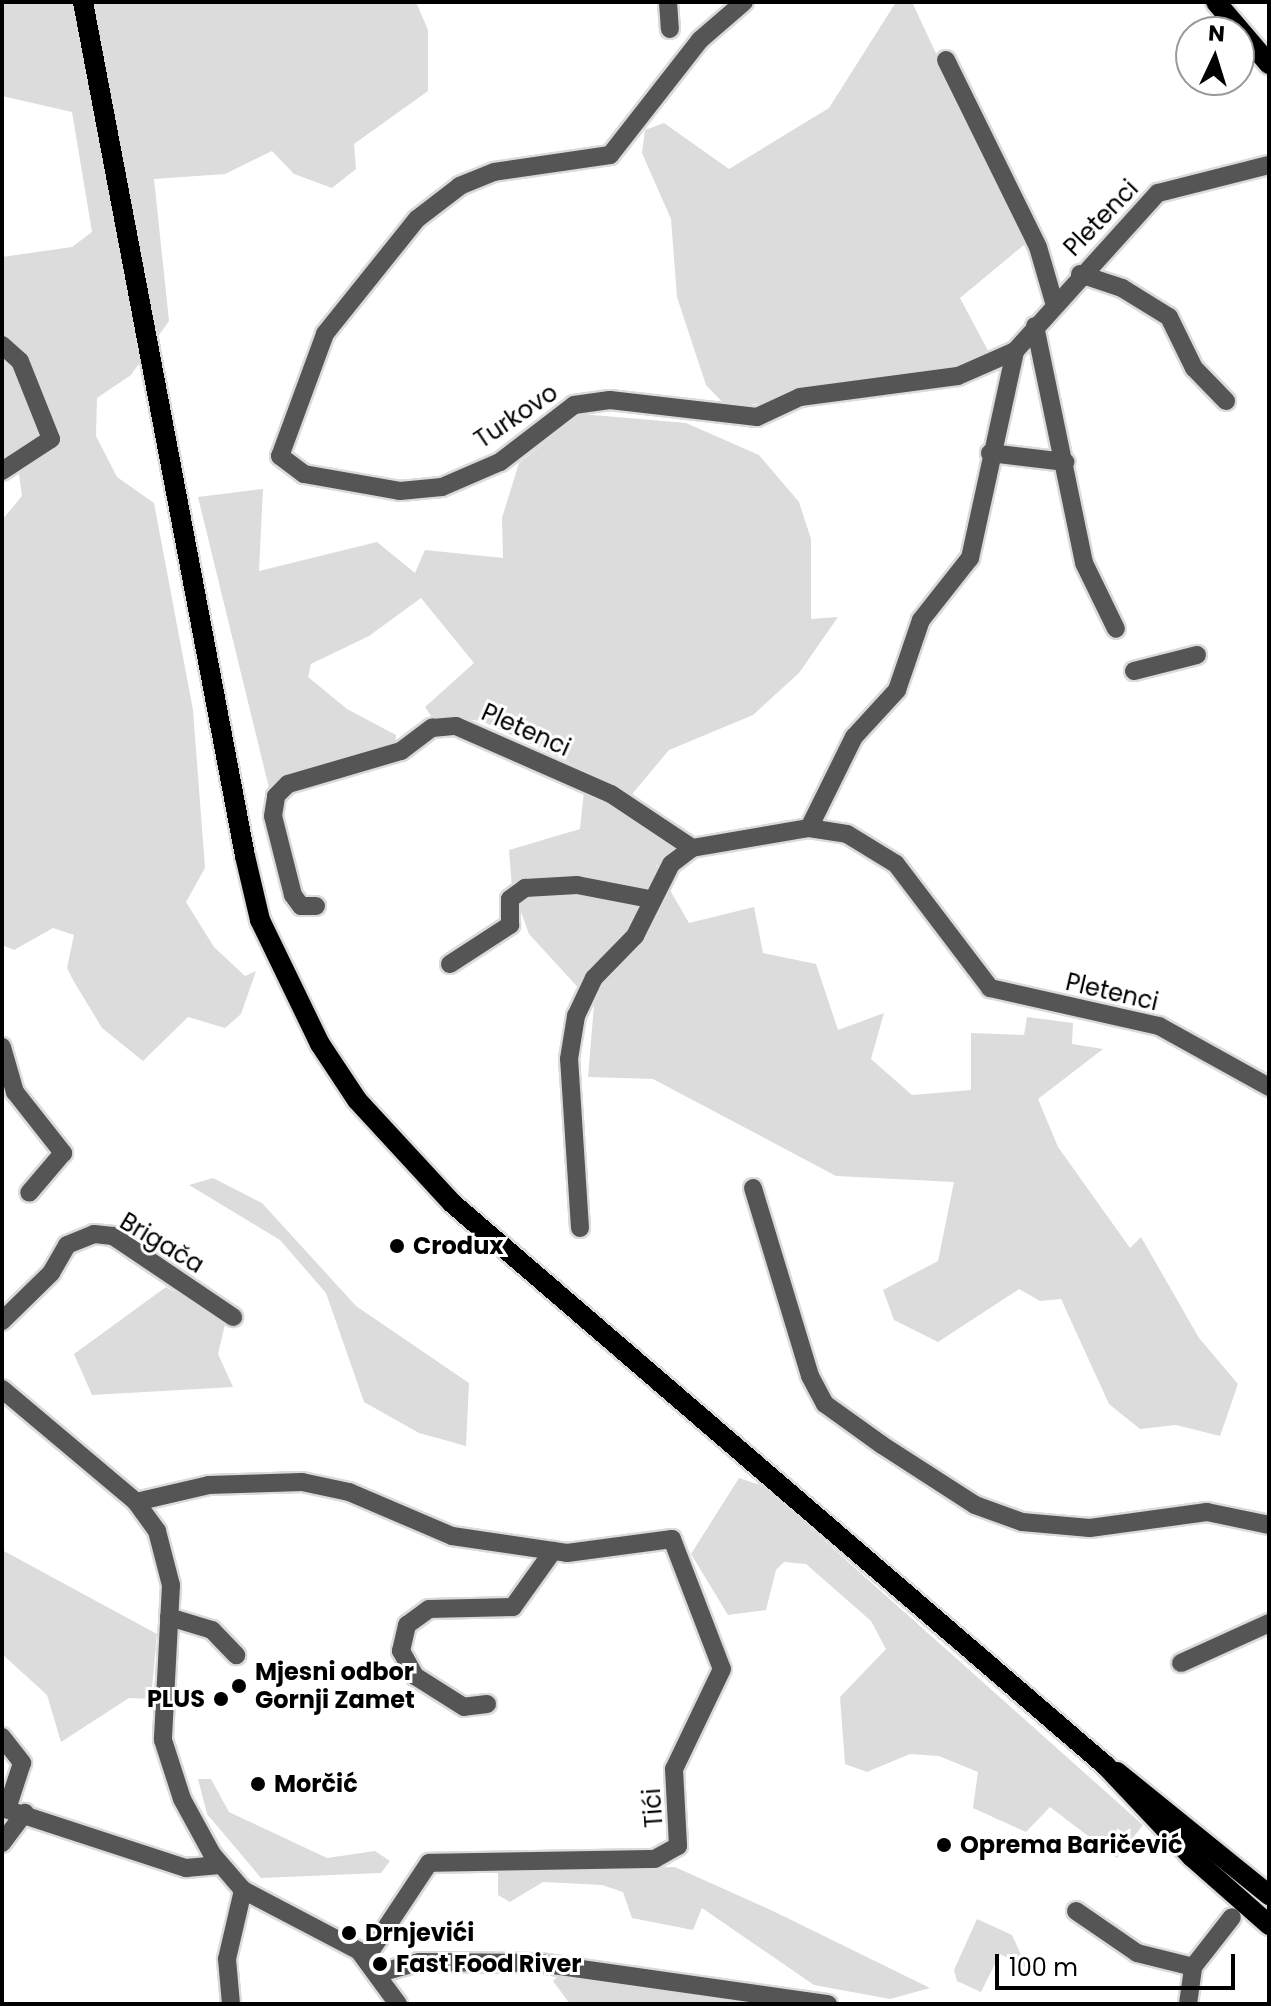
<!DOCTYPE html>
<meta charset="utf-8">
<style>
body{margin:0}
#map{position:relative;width:1271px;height:2006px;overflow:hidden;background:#fff;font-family:Poppins,sans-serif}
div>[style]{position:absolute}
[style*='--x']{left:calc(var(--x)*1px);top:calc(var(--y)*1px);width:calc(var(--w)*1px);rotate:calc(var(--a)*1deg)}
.green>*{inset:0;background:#dcdcdc}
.roads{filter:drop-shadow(2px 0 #dbdbdb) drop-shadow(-2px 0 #dbdbdb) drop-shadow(0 2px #dbdbdb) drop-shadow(0 -2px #dbdbdb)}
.minor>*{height:18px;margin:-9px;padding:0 9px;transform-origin:9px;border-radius:9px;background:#555}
.major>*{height:20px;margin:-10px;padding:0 10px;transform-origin:10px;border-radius:10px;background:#000}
.dots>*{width:22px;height:22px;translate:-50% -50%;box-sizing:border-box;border:4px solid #fff;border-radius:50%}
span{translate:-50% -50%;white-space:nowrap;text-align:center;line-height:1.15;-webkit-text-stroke:6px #fff;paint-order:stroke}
.street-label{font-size:24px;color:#000}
.poi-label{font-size:24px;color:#000;font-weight:700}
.left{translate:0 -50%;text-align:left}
.right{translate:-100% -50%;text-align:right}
.frame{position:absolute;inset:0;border:4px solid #000;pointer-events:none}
.north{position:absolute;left:1175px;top:16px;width:80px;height:80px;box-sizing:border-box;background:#fff;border:2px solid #999;border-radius:50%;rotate:4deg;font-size:22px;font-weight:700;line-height:32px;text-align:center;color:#000}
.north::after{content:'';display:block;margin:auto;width:28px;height:36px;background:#000;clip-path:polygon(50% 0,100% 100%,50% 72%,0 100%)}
.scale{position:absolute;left:995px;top:1954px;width:240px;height:36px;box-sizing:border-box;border:4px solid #000;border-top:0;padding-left:10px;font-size:24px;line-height:28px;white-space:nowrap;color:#000;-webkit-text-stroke:6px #fff;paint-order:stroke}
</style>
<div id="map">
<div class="green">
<i style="clip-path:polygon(2px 2px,416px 2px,428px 30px,428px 91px,354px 144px,356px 169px,332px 188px,294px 174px,272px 151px,225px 174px,154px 179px,169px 321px,131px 375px,97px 398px,96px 436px,117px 477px,154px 503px,193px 710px,205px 868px,186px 902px,214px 947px,245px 976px,256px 971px,241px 1014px,225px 1028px,188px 1017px,143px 1061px,102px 1028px,73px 980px,67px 968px,74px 935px,53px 928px,14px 950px,2px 945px,2px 520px,22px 496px,19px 474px,2px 464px,2px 257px,72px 247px,92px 232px,72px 112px,2px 96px)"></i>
<i style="clip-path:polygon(896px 2px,912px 2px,1025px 244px,960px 298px,993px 360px,729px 409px,706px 385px,677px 297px,671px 219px,642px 153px,645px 130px,664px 123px,729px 169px,829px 108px)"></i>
<i style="clip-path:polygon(581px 414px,686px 423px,759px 455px,799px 502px,811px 539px,811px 619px,838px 617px,799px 673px,753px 715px,669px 750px,633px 793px,632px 811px,678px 848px,656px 866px,689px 923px,754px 907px,763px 953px,816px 964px,838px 1030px,884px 1013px,871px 1059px,912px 1095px,971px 1090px,971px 1033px,1024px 1035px,1027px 1017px,1073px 1023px,1072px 1044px,1103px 1049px,1038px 1099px,1058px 1147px,1130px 1248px,1141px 1237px,1199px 1338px,1238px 1384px,1220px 1436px,1176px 1425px,1140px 1429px,1109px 1404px,1061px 1299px,1040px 1301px,1019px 1289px,938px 1342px,894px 1320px,883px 1290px,938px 1261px,954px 1182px,836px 1176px,653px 1079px,588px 1077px,594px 1005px,529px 934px,512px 887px,509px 850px,580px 829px,586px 771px,482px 721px,431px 716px,425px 707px,474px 663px,421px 598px,369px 636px,311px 664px,308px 677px,347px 709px,396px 735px,395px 745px,269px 788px,198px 497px,263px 489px,259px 571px,377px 542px,415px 573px,425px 550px,503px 558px,502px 518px,519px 463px)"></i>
<i style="clip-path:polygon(213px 1178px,262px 1203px,356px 1306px,469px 1383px,466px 1446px,419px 1433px,364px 1402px,326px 1293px,280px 1240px,189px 1185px)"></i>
<i style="clip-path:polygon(166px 1287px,226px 1320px,218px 1354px,233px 1387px,92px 1395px,74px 1354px)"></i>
<i style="clip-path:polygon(739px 1478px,763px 1486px,1143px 1825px,1117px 1858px,1050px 1807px,1026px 1832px,973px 1808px,978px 1772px,939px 1756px,910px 1754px,867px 1772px,845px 1764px,840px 1697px,886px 1649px,871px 1621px,806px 1564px,784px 1562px,776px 1570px,766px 1610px,728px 1615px,691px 1554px)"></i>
<i style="clip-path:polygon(2px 1550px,157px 1634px,151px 1699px,129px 1698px,61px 1742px,47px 1695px,2px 1654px)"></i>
<i style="clip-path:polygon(198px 1779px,211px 1779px,229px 1812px,327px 1858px,375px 1851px,390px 1861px,381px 1873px,261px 1878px,207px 1814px)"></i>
<i style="clip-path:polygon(675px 1867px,773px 1911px,930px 1988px,890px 1999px,814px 1985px,702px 1908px,693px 1930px,632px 1918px,623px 1892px,602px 1885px,543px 1882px,510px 1902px,498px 1895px,498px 1871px)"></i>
<i style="clip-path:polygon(977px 1919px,1012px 1935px,1027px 1968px,1000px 1954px,981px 1992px,957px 1981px,954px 1970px)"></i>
<i style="clip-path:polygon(559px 1975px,745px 2004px,570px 2004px,553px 1981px)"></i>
</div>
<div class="roads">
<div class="minor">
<i style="--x:668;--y:2;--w:27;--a:86"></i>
<i style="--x:744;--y:2;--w:58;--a:139.2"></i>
<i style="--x:700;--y:40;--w:146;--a:128"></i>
<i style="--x:610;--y:155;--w:117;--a:171.7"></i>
<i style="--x:494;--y:172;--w:37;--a:158"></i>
<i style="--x:460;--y:186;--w:54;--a:142.5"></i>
<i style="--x:417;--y:219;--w:147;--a:128.7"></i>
<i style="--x:325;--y:334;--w:130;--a:110.2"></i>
<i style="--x:280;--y:456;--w:30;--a:37"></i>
<i style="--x:304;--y:474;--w:97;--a:10"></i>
<i style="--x:400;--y:491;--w:42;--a:-5.4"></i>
<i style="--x:442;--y:487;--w:63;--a:-23.3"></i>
<i style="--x:500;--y:462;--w:93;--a:-37.6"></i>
<i style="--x:574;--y:405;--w:36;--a:-8"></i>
<i style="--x:610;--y:400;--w:148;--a:6.6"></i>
<i style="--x:757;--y:417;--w:47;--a:-24.9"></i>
<i style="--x:800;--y:397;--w:159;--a:-7.6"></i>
<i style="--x:958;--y:376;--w:62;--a:-23.7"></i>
<i style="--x:946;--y:60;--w:208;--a:63.8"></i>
<i style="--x:1038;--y:247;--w:57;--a:73.8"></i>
<i style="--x:1080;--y:274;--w:44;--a:18.4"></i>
<i style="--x:1122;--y:288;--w:55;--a:31.7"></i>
<i style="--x:1169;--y:317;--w:57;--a:63.9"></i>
<i style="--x:1194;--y:368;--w:46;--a:45.9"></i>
<i style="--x:1035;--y:326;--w:242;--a:78.3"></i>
<i style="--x:1084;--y:563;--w:73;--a:64.1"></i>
<i style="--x:2;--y:345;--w:24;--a:42"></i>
<i style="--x:20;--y:361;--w:84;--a:68.3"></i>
<i style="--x:51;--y:439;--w:59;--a:146.9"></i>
<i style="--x:990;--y:453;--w:76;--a:6.8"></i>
<i style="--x:1134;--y:671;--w:65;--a:-14.3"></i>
<i style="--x:809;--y:828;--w:102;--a:-63.7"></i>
<i style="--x:854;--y:737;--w:64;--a:-47.5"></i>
<i style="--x:897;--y:690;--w:74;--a:-71.1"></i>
<i style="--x:921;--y:620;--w:79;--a:-51.7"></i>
<i style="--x:970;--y:558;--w:212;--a:-77.7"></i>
<i style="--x:1015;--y:351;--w:213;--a:-47.9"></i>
<i style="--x:1158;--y:193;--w:114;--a:-14.2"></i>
<i style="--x:316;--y:906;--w:15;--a:180"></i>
<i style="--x:301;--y:906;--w:14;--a:-126"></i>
<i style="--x:293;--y:895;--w:81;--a:-104.2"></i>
<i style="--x:273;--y:816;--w:20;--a:-81"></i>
<i style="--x:276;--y:796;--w:17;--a:-45"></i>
<i style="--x:288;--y:784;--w:118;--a:-16.3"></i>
<i style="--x:401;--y:751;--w:39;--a:-37"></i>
<i style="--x:432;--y:728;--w:24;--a:-5"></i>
<i style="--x:456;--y:726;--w:169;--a:23.7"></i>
<i style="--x:611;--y:794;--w:97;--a:33.7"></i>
<i style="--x:692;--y:848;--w:119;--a:-9.7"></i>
<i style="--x:809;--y:828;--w:38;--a:9"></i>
<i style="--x:847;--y:834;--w:57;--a:31.5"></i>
<i style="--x:896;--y:864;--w:156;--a:52.8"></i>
<i style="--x:990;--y:988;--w:173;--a:12.7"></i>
<i style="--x:1159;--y:1026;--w:126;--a:29"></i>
<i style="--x:450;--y:964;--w:72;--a:-33"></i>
<i style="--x:510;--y:925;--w:26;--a:-90"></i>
<i style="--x:510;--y:899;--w:19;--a:-36"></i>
<i style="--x:525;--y:888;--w:52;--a:-3.3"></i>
<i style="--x:577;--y:885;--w:74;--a:10.9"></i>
<i style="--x:2;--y:1047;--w:47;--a:73.9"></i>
<i style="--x:15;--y:1092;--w:78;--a:51.8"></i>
<i style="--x:63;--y:1153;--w:52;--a:130.4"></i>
<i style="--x:753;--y:1188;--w:196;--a:73.1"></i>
<i style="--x:810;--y:1376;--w:32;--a:62"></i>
<i style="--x:825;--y:1404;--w:70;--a:35.7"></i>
<i style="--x:882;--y:1445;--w:111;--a:32.8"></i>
<i style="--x:975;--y:1505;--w:50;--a:19.9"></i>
<i style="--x:1022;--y:1522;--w:68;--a:5"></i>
<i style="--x:1090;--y:1528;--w:118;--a:-7.8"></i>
<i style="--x:1207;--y:1512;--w:63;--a:11.8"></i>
<i style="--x:580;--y:1228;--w:169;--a:-93.7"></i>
<i style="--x:569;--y:1059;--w:44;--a:-80.8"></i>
<i style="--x:576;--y:1016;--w:42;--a:-64.7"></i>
<i style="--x:594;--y:978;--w:59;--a:-45.7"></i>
<i style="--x:635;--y:936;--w:80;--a:-63.4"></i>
<i style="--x:671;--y:864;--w:26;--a:-37"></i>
<i style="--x:2;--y:1321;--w:69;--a:-44.4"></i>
<i style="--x:51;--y:1273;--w:32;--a:-60"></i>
<i style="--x:67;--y:1245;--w:29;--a:-22"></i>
<i style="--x:94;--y:1234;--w:19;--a:6"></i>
<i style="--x:113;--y:1236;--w:145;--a:34"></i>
<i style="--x:2;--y:1389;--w:175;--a:40.1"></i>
<i style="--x:136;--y:1502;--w:36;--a:54"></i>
<i style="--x:157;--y:1531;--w:56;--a:75.5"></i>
<i style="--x:171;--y:1585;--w:155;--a:93"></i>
<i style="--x:163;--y:1740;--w:62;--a:72.1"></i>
<i style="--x:182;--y:1799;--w:63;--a:61.4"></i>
<i style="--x:212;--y:1854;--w:48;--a:49.3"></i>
<i style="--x:243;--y:1890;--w:131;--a:27.7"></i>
<i style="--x:359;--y:1951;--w:66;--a:53.7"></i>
<i style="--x:136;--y:1502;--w:75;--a:-13.1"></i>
<i style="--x:209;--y:1485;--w:93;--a:-1.8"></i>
<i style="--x:302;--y:1482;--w:48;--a:12"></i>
<i style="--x:349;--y:1492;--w:112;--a:23.1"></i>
<i style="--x:452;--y:1536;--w:116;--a:8.4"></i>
<i style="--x:567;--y:1553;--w:106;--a:-7.6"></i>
<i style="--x:672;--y:1539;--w:139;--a:69"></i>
<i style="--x:722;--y:1669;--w:111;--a:115.6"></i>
<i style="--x:674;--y:1769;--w:77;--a:87"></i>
<i style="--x:678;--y:1846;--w:26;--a:151"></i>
<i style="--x:655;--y:1859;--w:226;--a:179"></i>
<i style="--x:429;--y:1863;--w:114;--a:123.6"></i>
<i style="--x:169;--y:1617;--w:45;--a:16.8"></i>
<i style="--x:212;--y:1630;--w:35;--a:46"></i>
<i style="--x:1181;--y:1663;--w:97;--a:-24.4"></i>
<i style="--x:487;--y:1704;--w:23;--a:173"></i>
<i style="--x:464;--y:1707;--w:58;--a:-147.7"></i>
<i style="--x:415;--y:1676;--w:29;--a:-119"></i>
<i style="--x:401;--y:1651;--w:27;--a:-77"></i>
<i style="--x:407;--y:1625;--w:27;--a:-36"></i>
<i style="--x:429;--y:1609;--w:84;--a:-1.4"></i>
<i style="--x:513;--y:1607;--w:69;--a:-54.5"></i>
<i style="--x:2;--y:1737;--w:33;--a:52"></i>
<i style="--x:22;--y:1763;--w:48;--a:108.1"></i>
<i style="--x:2;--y:1808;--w:194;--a:18.1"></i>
<i style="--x:186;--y:1868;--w:34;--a:-5"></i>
<i style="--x:2;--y:1843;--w:38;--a:-53"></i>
<i style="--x:1076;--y:1911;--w:74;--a:34.5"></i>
<i style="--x:1137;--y:1953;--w:58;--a:14"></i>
<i style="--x:379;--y:1973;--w:41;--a:-15.4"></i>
<i style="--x:419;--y:1962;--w:120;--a:0.5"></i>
<i style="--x:539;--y:1963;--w:292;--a:8.1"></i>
<i style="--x:231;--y:2004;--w:45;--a:-95.1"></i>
<i style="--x:227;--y:1959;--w:71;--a:-76.9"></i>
<i style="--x:1188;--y:2004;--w:37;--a:-82"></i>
<i style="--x:1193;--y:1967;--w:63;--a:-52"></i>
</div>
<div class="major">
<i style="--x:83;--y:2;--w:869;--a:79.26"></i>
<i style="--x:245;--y:856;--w:66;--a:76.8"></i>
<i style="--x:260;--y:920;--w:138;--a:64.2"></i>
<i style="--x:320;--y:1044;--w:67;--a:56.5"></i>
<i style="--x:357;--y:1100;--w:140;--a:47.3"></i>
<i style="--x:452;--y:1203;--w:862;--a:40.72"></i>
<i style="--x:1105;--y:1765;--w:127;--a:46.6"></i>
<i style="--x:1192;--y:1857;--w:103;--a:41.4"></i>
<i style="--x:1216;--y:2;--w:82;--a:49.5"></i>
<i style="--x:1117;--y:1772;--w:196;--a:39"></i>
</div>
</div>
<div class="dots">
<i style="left:397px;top:1246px;background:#000"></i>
<i style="left:239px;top:1686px;background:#000"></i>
<i style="left:221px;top:1699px;background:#000"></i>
<i style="left:258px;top:1784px;background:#000"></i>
<i style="left:944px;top:1845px;background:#000"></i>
<i style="left:349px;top:1933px;background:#000"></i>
<i style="left:380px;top:1964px;background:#000"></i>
</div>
<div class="street-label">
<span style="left:1101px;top:218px;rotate:-46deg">Pletenci</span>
<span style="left:516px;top:416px;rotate:-34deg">Turkovo</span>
<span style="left:526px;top:730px;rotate:24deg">Pletenci</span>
<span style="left:1112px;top:992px;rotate:13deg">Pletenci</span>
<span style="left:162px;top:1243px;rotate:31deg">Brigača</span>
<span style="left:653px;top:1808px;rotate:-94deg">Tići</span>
</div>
<div class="poi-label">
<span class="left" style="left:413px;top:1246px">Crodux</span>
<span class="left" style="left:255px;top:1686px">Mjesni odbor<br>Gornji Zamet</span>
<span class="right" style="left:205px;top:1699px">PLUS</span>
<span class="left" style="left:274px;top:1784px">Morčić</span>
<span class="left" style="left:960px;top:1845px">Oprema Baričević</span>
<span class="left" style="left:365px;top:1933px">Drnjevići</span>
<span class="left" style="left:396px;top:1964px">Fast Food River</span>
</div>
<div class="frame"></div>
<div class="north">N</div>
<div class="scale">100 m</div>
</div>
